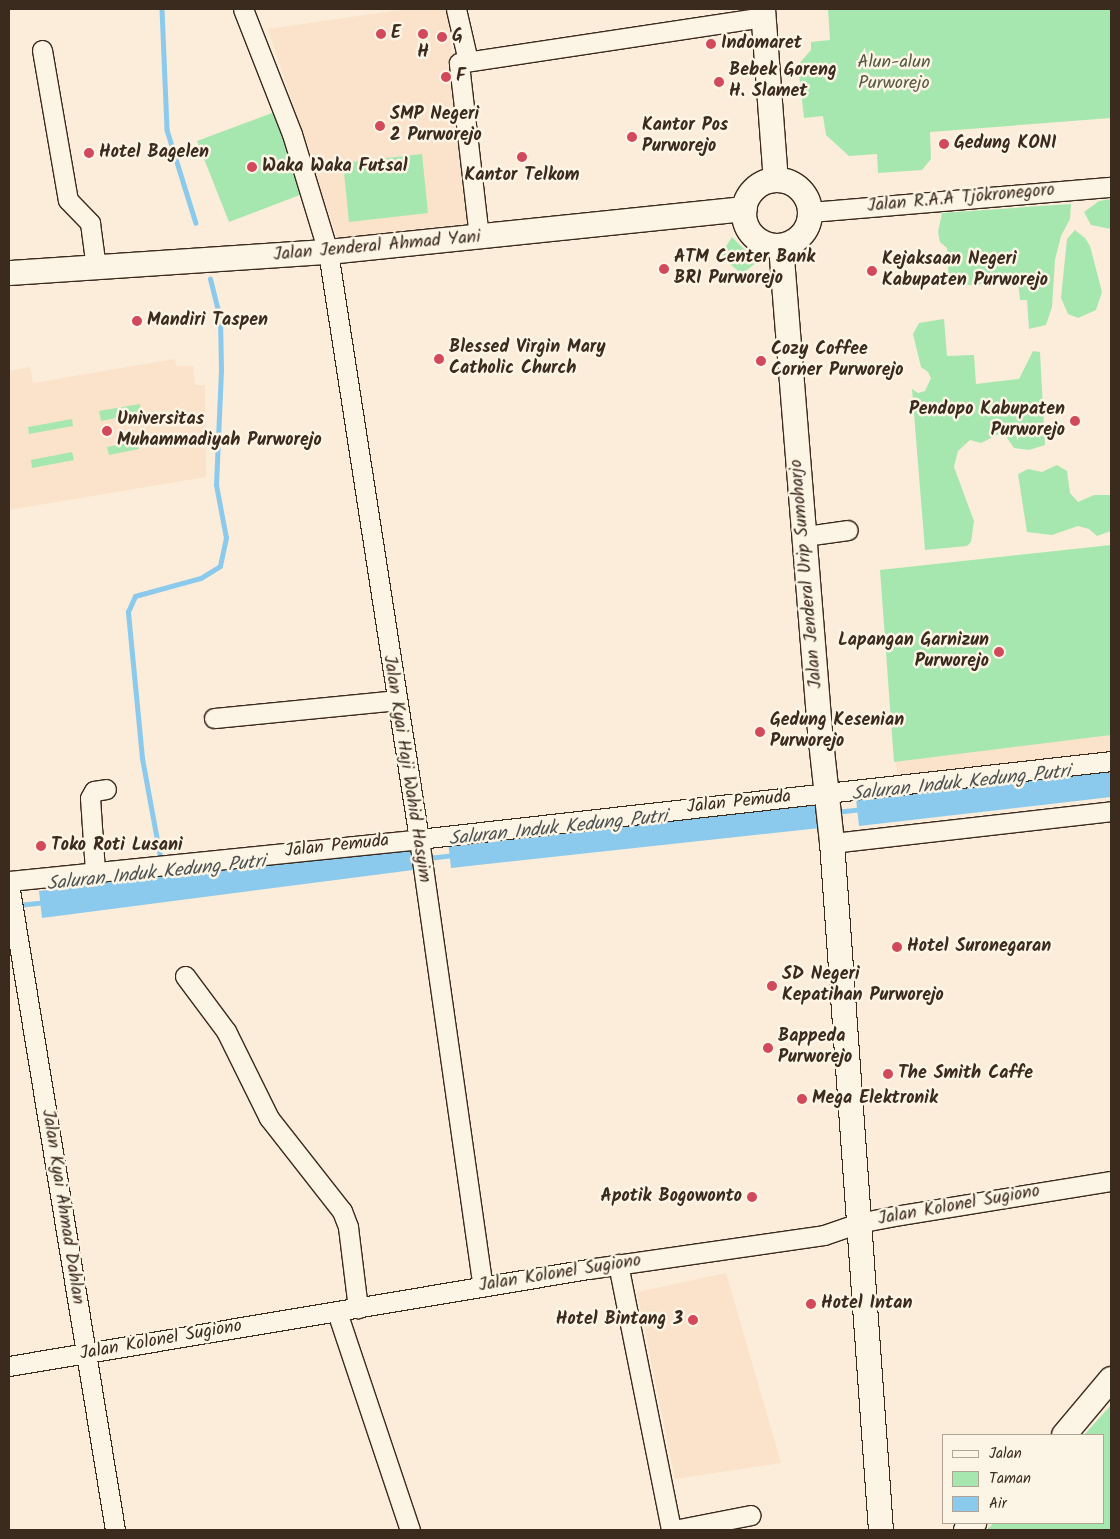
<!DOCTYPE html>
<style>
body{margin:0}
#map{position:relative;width:1120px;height:1539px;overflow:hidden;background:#fbedd9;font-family:Kalam,sans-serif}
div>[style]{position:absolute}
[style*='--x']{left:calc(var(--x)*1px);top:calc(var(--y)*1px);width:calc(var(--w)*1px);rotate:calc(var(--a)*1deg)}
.built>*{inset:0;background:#fae3ca}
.green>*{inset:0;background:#a6e7af}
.water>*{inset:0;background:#8bcaec}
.stream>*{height:4.5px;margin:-2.25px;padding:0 2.25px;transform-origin:2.25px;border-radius:2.25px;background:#8bcaec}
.roads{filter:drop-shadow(1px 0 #3b2a1e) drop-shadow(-1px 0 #3b2a1e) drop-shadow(0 1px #3b2a1e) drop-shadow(0 -1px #3b2a1e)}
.minor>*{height:19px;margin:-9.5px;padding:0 9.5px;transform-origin:9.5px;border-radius:9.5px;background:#fcf5e5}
.major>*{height:24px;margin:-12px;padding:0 12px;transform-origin:12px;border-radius:12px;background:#fcf5e5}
.major>.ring{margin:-12px;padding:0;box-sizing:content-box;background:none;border:24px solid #fcf5e5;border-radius:50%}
.dots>*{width:14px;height:14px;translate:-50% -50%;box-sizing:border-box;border:2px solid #fcf5e5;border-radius:50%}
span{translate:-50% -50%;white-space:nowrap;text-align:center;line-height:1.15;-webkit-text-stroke:5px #fcf5e5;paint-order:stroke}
.poi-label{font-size:18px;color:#3b2a1e;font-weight:700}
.left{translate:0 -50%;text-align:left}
.right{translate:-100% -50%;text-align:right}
.park-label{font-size:18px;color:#565942}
.street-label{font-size:18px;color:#3b2a1e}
.water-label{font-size:19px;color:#4f5252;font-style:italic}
.frame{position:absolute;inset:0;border:10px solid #3b2a1e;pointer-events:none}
.legend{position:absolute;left:942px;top:1434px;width:162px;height:90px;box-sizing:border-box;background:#fcf5e5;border:1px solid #afa495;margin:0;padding:6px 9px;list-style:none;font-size:15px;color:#3b2a1e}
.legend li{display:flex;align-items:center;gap:10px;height:25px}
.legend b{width:25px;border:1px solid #afa495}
</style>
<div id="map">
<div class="built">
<i style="clip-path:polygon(406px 9px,447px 9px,472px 223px,337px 238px,268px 29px)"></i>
<i style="clip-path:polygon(175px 359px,176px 366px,193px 366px,195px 385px,205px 385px,206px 477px,9px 510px,9px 371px,30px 367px,33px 383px)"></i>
<i style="clip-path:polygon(1111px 734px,1111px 755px,898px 780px,896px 760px)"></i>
<i style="clip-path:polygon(726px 1273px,781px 1463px,675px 1479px,637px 1292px)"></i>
</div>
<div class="green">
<i style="clip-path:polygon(828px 9px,1111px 9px,1111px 118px,930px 132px,931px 159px,922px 170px,878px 173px,877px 154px,849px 156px,826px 135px,823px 116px,804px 118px,798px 65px,811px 50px,811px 42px,830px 40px)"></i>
<i style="clip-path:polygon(280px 110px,305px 193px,229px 222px,197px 141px)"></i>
<i style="clip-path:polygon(422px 154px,428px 213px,349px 222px,343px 163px)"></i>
<i style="clip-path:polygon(1111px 199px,1111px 229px,1091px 225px,1084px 212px,1099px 201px)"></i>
<i style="clip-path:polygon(1071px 204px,1070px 219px,1061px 236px,1055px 260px,1052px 307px,1046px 325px,1029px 329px,1027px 300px,1020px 300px,1018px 282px,953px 286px,949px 282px,947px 248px,940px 242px,938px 232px,942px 213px)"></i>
<i style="clip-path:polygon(1075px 230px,1085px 238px,1090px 246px,1102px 292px,1096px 310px,1078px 318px,1068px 314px,1061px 298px,1067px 239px)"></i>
<i style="clip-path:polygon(732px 237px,757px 262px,742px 274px,720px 256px)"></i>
<i style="clip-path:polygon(944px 319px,947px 356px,974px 355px,976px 384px,1019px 379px,1033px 351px,1040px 352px,1045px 445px,1029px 450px,1014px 448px,1003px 432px,981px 443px,970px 440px,958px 451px,954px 467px,974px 521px,971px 542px,967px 546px,925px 550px,912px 389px,918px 393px,925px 391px,931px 378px,928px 372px,921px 367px,913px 334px,919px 323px)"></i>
<i style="clip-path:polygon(140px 404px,141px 413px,101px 421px,99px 411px)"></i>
<i style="clip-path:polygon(72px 419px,73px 426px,29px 434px,28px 427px)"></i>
<i style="clip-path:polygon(138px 441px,139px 449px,109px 455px,107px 447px)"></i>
<i style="clip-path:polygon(72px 452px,74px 460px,32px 468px,31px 460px)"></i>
<i style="clip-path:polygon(1057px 465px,1067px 471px,1070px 493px,1078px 502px,1094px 495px,1111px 495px,1111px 531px,1097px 536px,1089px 529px,1078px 526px,1052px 535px,1027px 532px,1018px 474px,1028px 469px,1042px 472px)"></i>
<i style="clip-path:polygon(1111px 545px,1111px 735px,894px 762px,880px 570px)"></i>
<i style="clip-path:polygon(1111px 1405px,1111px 1530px,986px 1530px,994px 1523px,1104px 1523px,1104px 1435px,1084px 1435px)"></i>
</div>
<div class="water">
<i style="clip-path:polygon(1111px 770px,1111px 797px,859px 826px,856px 799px)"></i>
<i style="clip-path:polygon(818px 803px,820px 828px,451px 868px,448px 841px)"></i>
<i style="clip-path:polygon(418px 844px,421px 869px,42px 918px,39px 891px)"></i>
</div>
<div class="stream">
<i style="--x:162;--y:9;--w:121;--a:87.6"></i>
<i style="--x:167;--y:130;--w:97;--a:72.7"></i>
<i style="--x:835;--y:812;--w:27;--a:-6"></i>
<i style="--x:427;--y:858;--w:27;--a:-6"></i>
<i style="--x:161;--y:862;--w:106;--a:-100.4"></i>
<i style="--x:142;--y:758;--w:147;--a:-95.5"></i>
<i style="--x:128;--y:612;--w:17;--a:-66"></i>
<i style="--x:135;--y:596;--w:68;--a:-15.3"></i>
<i style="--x:201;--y:578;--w:22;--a:-32"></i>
<i style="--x:220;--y:566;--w:29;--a:-78"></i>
<i style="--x:226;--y:538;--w:54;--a:-100.7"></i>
<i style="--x:216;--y:485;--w:115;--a:-87.5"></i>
<i style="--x:221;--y:370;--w:51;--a:-91.1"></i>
<i style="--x:220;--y:319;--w:41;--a:-104"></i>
<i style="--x:18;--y:905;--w:27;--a:-6"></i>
</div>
<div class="roads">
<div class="minor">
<i style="--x:243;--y:9;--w:134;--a:68.6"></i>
<i style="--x:292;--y:134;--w:123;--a:73"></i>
<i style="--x:328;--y:252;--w:594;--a:81.19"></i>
<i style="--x:419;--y:839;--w:452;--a:81.9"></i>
<i style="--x:456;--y:9;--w:53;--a:77"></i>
<i style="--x:42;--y:50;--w:152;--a:80.2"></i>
<i style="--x:68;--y:200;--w:32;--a:46"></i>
<i style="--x:90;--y:223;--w:45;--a:82.4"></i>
<i style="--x:811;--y:212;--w:301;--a:-4.8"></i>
<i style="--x:479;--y:237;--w:175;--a:-96.6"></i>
<i style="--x:459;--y:63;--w:308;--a:-8.6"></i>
<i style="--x:805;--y:536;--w:43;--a:-7.9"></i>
<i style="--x:214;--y:718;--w:183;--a:-5.6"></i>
<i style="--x:832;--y:843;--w:281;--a:-6.5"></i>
<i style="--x:95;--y:871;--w:73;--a:-93.9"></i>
<i style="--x:90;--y:798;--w:8;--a:-60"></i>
<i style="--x:94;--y:791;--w:12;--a:-9"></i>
<i style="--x:9;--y:881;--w:412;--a:-5.8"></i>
<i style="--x:419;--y:839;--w:696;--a:-6.43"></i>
<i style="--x:9;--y:884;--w:655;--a:80.68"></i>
<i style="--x:185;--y:976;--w:69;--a:53.3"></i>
<i style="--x:226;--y:1031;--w:97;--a:63.7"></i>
<i style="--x:269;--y:1118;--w:118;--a:51.9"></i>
<i style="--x:342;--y:1211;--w:17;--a:69"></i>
<i style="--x:348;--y:1227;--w:82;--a:83"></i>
<i style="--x:618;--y:1264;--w:271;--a:78.7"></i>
<i style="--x:337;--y:1312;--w:230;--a:71.5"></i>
<i style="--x:9;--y:1366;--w:587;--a:-9.51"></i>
<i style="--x:588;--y:1269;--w:238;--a:-8.2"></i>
<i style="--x:824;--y:1235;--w:36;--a:-19"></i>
<i style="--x:858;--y:1223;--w:43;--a:-10.8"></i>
<i style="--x:900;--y:1215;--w:214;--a:-9.2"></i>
<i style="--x:674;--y:1530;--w:78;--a:-11"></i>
</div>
<div class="major">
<i style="--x:763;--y:9;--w:171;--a:85.7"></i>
<i class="ring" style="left:744px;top:180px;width:42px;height:42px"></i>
<i style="--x:781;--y:246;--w:488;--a:85.4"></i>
<i style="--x:820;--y:732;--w:111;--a:83.8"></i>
<i style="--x:832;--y:842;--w:690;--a:85.93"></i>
<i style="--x:9;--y:273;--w:320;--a:-3.8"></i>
<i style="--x:328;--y:252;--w:419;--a:-5.9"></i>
<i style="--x:1064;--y:1435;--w:73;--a:-50"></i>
<i style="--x:966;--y:1530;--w:11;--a:-41"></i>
</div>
</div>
<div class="dots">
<i style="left:381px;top:34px;background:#d1495b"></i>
<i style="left:423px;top:34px;background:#d1495b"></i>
<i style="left:442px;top:37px;background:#d1495b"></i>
<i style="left:711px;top:44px;background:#d1495b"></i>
<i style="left:446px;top:77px;background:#d1495b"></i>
<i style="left:719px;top:82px;background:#d1495b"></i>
<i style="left:380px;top:126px;background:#d1495b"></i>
<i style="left:632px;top:137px;background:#d1495b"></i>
<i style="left:944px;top:144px;background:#d1495b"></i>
<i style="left:89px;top:153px;background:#d1495b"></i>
<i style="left:522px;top:157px;background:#d1495b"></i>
<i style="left:252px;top:167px;background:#d1495b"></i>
<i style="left:664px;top:269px;background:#d1495b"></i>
<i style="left:872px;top:271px;background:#d1495b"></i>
<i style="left:137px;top:321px;background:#d1495b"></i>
<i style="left:439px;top:359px;background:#d1495b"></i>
<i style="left:761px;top:361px;background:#d1495b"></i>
<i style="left:1075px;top:421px;background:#d1495b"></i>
<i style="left:107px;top:431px;background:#d1495b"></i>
<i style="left:999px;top:652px;background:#d1495b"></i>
<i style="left:760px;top:732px;background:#d1495b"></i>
<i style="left:41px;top:846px;background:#d1495b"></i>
<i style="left:897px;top:947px;background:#d1495b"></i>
<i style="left:772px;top:986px;background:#d1495b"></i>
<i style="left:768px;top:1048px;background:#d1495b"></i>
<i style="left:888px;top:1074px;background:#d1495b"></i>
<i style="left:802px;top:1099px;background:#d1495b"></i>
<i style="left:752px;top:1197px;background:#d1495b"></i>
<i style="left:811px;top:1304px;background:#d1495b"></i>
<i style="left:693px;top:1320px;background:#d1495b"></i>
</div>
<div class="poi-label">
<span class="left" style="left:391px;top:34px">E</span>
<span class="left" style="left:452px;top:37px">G</span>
<span class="left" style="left:721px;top:44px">Indomaret</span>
<span style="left:423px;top:53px">H</span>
<span class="left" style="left:729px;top:82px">Bebek Goreng<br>H. Slamet</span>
<span class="left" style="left:456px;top:77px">F</span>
<span class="left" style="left:390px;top:126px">SMP Negeri<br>2 Purworejo</span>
<span class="left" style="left:642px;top:137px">Kantor Pos<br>Purworejo</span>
<span class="left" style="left:954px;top:144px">Gedung KONI</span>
<span class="left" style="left:99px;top:153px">Hotel Bagelen</span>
<span class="left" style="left:262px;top:167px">Waka Waka Futsal</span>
<span style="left:522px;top:176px">Kantor Telkom</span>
<span class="left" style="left:674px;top:269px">ATM Center Bank<br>BRI Purworejo</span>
<span class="left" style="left:882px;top:271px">Kejaksaan Negeri<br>Kabupaten Purworejo</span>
<span class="left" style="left:147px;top:321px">Mandiri Taspen</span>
<span class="left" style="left:449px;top:359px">Blessed Virgin Mary<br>Catholic Church</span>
<span class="left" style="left:771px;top:361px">Cozy Coffee<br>Corner Purworejo</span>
<span class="right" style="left:1065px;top:421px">Pendopo Kabupaten<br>Purworejo</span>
<span class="left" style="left:117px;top:431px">Universitas<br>Muhammadiyah Purworejo</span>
<span class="right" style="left:989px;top:652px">Lapangan Garnizun<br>Purworejo</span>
<span class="left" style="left:770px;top:732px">Gedung Kesenian<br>Purworejo</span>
<span class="left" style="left:51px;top:846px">Toko Roti Lusani</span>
<span class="left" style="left:907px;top:947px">Hotel Suronegaran</span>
<span class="left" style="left:782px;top:986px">SD Negeri<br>Kepatihan Purworejo</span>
<span class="left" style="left:778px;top:1048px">Bappeda<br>Purworejo</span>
<span class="left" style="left:898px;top:1074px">The Smith Caffe</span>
<span class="left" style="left:812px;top:1099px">Mega Elektronik</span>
<span class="right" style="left:742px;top:1197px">Apotik Bogowonto</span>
<span class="left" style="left:821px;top:1304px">Hotel Intan</span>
<span class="right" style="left:683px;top:1320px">Hotel Bintang 3</span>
</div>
<div class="park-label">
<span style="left:894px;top:74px">Alun-alun<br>Purworejo</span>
</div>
<div class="street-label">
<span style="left:961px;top:199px;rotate:-5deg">Jalan R.A.A Tjokronegoro</span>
<span style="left:377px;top:247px;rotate:-5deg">Jalan Jenderal Ahmad Yani</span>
<span style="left:807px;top:574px;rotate:-95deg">Jalan Jenderal Urip Sumoharjo</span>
<span style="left:406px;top:769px;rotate:81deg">Jalan Kyai Haji Wahid Hasyim</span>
<span style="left:739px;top:803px;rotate:-6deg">Jalan Pemuda</span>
<span style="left:337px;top:847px;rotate:-6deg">Jalan Pemuda</span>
<span style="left:959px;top:1206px;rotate:-10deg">Jalan Kolonel Sugiono</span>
<span style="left:62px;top:1207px;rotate:81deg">Jalan Kyai Ahmad Dahlan</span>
<span style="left:560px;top:1274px;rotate:-9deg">Jalan Kolonel Sugiono</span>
<span style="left:161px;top:1341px;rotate:-10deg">Jalan Kolonel Sugiono</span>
</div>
<div class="water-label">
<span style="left:961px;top:784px;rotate:-6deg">Saluran Induk Kedung Putri</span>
<span style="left:558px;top:829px;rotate:-6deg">Saluran Induk Kedung Putri</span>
<span style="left:156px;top:874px;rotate:-6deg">Saluran Induk Kedung Putri</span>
</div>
<div class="frame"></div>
<ul class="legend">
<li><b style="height:6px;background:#fcf5e5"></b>Jalan</li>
<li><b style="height:14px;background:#a6e7af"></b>Taman</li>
<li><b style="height:14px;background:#8bcaec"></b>Air</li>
</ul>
</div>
